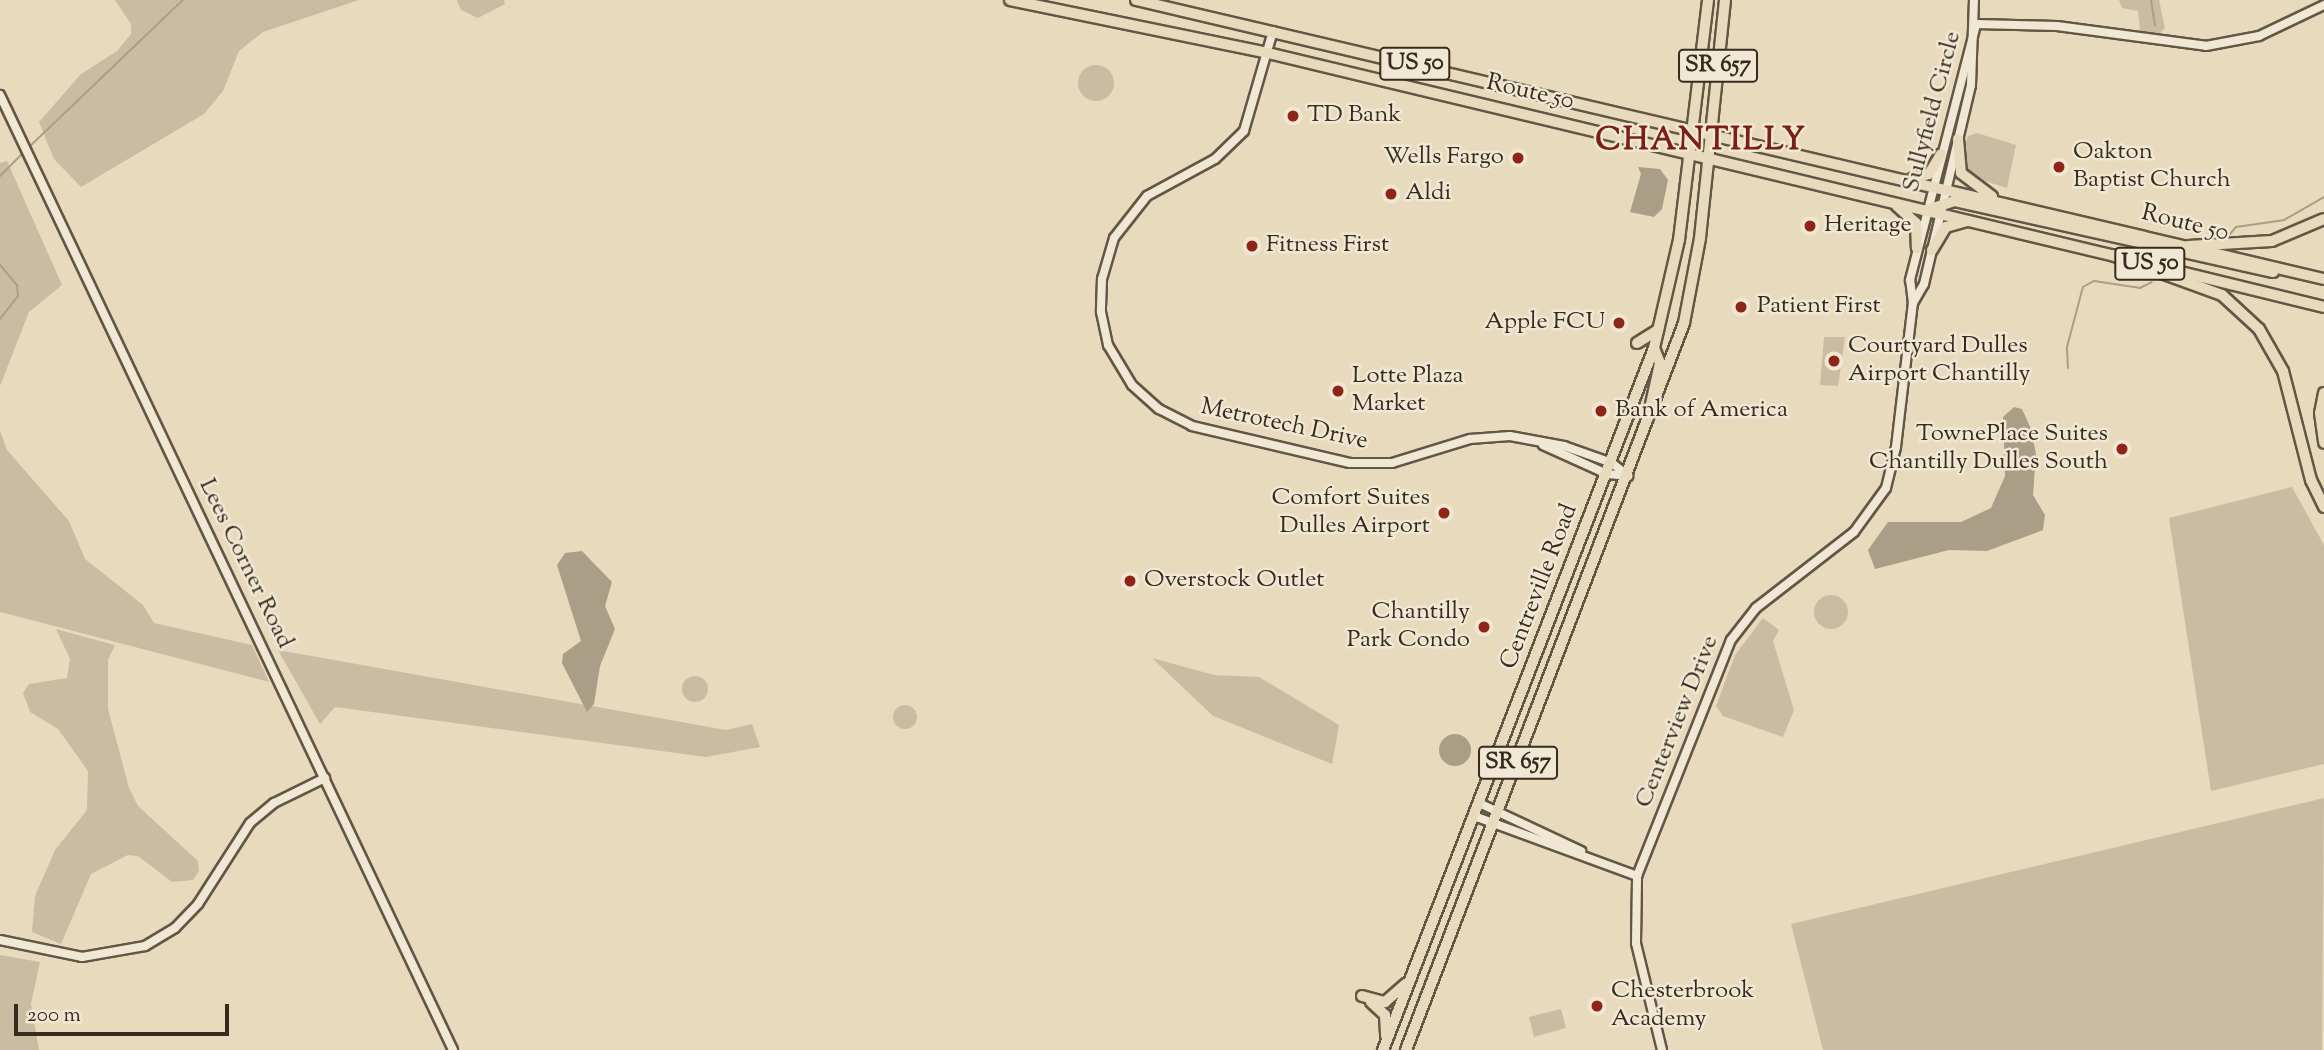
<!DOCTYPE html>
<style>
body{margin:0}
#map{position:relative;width:2324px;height:1050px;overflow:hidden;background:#e8dabd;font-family:"Sorts Mill Goudy",serif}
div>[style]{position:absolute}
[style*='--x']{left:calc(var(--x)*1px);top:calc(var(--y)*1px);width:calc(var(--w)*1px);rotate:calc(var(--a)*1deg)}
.green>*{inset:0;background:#cabca2}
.round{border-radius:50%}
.water>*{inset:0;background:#ab9e87}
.stream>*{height:2px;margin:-1px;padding:0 1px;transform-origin:1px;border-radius:1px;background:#ab9e87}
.roads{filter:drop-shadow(2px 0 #625745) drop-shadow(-2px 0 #625745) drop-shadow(0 2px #625745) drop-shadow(0 -2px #625745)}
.tertiary>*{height:8px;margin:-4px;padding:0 4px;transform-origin:4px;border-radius:4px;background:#f0e7d4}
.primary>*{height:10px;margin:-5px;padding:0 5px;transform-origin:5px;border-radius:5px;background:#e8dabd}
.trunk>*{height:10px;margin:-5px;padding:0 5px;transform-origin:5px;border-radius:5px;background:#e8dabd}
.motorway>*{height:10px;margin:-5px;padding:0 5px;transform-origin:5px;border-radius:5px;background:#e8dabd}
.dots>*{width:19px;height:19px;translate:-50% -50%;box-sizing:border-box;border:4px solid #f0e7d4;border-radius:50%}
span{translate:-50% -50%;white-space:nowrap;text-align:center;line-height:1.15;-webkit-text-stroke:5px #f0e7d4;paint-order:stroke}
.shield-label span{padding:2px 5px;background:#f0e7d4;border:2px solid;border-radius:5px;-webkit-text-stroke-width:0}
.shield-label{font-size:23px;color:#362b1d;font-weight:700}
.street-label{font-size:24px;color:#362b1d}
.poi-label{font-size:24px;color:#362b1d}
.left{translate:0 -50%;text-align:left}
.right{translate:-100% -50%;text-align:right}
.district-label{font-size:32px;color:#7a1f14;font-weight:700;letter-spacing:2px}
.scale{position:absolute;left:14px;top:1004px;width:215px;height:32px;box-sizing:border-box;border:4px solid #362b1d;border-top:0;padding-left:9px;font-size:21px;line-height:24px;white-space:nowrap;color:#362b1d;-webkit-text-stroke:5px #f0e7d4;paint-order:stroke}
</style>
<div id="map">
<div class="green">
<i style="clip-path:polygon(115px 0,359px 0,263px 32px,239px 51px,223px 91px,204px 114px,81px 187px,54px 159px,39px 122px,81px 74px,117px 51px,131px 34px,131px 24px)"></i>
<i style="clip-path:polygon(457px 0,504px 0,505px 4px,478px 18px,461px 10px)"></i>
<i style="clip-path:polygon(2119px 0,2159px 0,2165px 28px,2159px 34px,2140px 31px,2138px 11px,2122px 8px)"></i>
<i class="round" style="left:1078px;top:65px;width:36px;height:36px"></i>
<i style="clip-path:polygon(1977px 133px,2016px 145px,2007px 188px,1966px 175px,1962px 154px,1968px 136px)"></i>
<i style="clip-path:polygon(7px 161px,62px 285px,29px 312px,0 386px,0 163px)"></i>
<i style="clip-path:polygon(1824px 337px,1845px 337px,1838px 386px,1820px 385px)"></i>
<i style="clip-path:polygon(0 431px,7px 450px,69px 521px,85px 559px,143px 605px,154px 623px,252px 645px,269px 682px,0 612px)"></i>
<i style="clip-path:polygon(2292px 487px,2324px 545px,2324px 764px,2211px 791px,2169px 518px)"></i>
<i class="round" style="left:1814px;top:595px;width:34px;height:34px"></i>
<i style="clip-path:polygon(1763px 618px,1779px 630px,1773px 641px,1794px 710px,1783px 737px,1723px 716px,1716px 706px,1735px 655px)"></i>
<i style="clip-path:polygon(56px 629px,115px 645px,108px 660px,108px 709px,129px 788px,138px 806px,198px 861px,199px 871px,193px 880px,172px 882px,138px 856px,128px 855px,91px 874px,61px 944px,32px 932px,35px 896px,55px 850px,87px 810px,88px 771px,58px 729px,30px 712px,23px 693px,29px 684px,67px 678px,70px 659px)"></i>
<i style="clip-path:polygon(278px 650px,726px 730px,752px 724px,760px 747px,706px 757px,335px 707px,320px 724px)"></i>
<i style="clip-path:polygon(1152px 658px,1214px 675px,1259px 677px,1339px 725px,1332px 764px,1213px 716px)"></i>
<i class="round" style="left:682px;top:676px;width:26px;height:26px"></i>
<i class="round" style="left:893px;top:705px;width:24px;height:24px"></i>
<i style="clip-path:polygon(2324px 798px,2322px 1050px,1823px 1050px,1791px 924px)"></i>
<i style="clip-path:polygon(0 955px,40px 962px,31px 1004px,39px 1050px,0 1050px)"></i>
<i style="clip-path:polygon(1561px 1009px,1566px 1028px,1534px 1037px,1529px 1017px)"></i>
</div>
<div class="water">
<i style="clip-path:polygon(1638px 167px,1660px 169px,1668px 180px,1662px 209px,1654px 217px,1630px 212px,1641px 174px)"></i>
<i style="clip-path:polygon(2014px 407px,2022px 409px,2031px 429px,2036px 454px,2033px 495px,2045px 515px,2043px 530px,1987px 551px,1949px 550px,1875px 569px,1868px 550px,1888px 522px,1961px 522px,1991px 508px,2005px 476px,2003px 417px)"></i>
<i style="clip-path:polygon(582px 551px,612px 582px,605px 606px,615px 629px,600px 666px,594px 704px,587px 712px,562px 663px,563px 654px,581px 641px,557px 565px,565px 553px)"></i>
<i class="round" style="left:1439px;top:734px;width:32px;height:32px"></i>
</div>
<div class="stream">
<i style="--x:2151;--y:0;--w:26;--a:81"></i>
<i style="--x:28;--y:148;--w:214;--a:-43.7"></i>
<i style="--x:0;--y:176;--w:34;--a:-45"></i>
<i style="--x:2230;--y:234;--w:9;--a:-49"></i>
<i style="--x:2236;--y:227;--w:49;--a:-8.3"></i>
<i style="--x:2284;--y:220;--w:46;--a:-29.9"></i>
<i style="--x:0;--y:265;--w:26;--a:50"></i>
<i style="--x:17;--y:285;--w:11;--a:85"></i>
<i style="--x:18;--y:296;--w:29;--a:128"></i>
<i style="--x:2068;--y:368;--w:21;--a:-93"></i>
<i style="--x:2067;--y:347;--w:62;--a:-75.1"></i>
<i style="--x:2083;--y:287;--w:13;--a:-29"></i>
<i style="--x:2094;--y:281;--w:47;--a:8.7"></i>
<i style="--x:2140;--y:288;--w:13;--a:-27"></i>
</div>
<div class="roads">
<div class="tertiary">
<i style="--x:1976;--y:24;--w:81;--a:1.4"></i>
<i style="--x:2057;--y:26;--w:150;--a:7.6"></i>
<i style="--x:2206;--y:46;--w:54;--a:-10.7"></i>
<i style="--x:2259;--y:36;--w:72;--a:-25.5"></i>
<i style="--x:1273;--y:31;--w:104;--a:106.2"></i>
<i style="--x:1244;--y:131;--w:40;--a:136"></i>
<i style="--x:1215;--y:159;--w:77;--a:151.4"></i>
<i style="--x:1147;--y:196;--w:53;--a:128.2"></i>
<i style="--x:1114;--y:238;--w:43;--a:106.3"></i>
<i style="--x:1102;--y:279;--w:33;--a:92"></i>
<i style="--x:1101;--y:312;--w:34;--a:78"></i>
<i style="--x:1108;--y:345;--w:47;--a:59"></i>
<i style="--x:1132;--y:385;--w:36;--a:42"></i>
<i style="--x:1159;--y:409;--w:37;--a:27"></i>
<i style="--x:1192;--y:426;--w:162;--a:13.2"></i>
<i style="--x:1350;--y:463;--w:42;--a:0"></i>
<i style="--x:1392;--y:463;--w:82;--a:-17.1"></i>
<i style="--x:1470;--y:439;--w:40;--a:-4.3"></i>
<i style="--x:1510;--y:436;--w:55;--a:10.5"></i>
<i style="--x:1564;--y:446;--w:51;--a:19.5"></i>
<i style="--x:1612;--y:463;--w:21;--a:39"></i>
<i style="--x:0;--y:95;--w:1057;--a:64.62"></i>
<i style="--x:1913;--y:303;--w:22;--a:-60"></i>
<i style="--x:1924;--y:284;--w:204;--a:-76.7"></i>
<i style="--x:1971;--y:85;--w:85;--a:-88"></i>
<i style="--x:1543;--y:445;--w:70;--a:24.4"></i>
<i style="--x:1607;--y:474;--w:21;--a:5"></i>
<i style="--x:1479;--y:803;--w:113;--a:25.2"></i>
<i style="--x:1474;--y:816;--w:174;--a:20.2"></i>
<i style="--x:0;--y:940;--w:84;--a:11.7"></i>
<i style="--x:82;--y:957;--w:64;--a:-9.9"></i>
<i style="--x:145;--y:946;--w:35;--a:-31"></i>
<i style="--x:175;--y:928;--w:33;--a:-46"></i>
<i style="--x:198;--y:904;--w:96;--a:-57.3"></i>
<i style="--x:250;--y:823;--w:31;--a:-40"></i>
<i style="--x:274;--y:803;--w:57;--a:-26.1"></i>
<i style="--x:1662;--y:1050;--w:110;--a:-103.7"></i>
<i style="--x:1636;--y:943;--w:67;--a:-89.1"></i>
<i style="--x:1637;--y:876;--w:254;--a:-68.3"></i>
<i style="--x:1731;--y:640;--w:41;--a:-52"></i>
<i style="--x:1756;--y:608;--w:124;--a:-37.8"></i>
<i style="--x:1854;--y:532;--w:54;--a:-54"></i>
<i style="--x:1886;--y:488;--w:42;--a:-76.3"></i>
<i style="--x:1896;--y:447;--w:145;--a:-83.3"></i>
<i style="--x:1913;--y:303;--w:23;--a:-97"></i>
<i style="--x:1910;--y:280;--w:264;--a:-75.5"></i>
</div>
<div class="primary">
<i style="--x:1637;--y:343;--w:25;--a:-32"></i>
<i style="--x:1648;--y:418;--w:56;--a:-77.7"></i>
<i style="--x:1660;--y:363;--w:16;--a:-112"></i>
<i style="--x:1362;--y:996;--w:24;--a:15"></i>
<i style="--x:1385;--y:1002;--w:28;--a:-41"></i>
<i style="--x:1371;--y:1002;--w:19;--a:43"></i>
<i style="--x:1385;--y:1015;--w:21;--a:87"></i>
<i style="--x:1383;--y:1050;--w:752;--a:-68.89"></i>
<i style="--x:1654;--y:348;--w:111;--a:-77"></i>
<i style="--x:1679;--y:240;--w:242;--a:-83.1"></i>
<i style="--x:1406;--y:1050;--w:778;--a:-69.07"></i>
<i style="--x:1684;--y:323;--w:86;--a:-79.3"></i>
<i style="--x:1700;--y:238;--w:239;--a:-84"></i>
</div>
<div class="trunk">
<i style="--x:1010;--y:0;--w:263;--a:11.6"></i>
<i style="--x:1268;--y:53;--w:875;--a:13.48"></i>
<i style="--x:1136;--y:0;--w:1220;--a:13.22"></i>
<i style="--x:1958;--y:139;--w:34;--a:85"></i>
<i style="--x:1961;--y:173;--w:39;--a:37"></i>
<i style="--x:1913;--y:178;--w:16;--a:-14"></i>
<i style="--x:1929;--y:174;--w:23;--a:-59"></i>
<i style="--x:1897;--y:206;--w:25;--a:42"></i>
<i style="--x:1916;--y:223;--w:25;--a:88"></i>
<i style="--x:1927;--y:210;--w:29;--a:-18"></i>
<i style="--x:1955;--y:201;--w:326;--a:12.6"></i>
<i style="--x:1932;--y:250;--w:27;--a:-59"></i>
<i style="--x:1946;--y:227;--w:22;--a:-16"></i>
<i style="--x:2144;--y:263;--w:185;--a:13.7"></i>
</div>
<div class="motorway">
<i style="--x:2188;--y:246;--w:84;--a:-3.4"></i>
<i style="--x:2272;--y:241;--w:56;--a:-22.9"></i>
<i style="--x:2112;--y:255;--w:117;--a:20"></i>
<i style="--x:2222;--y:295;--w:50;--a:42.6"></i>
<i style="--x:2259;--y:329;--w:48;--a:60.3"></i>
<i style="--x:2283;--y:371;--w:113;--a:75.6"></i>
<i style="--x:2311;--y:480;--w:30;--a:64"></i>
<i style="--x:2324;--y:393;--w:20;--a:101"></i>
<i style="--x:2320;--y:413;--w:30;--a:82"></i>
</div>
</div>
<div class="dots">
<i style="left:1293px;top:116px;background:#8f2418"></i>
<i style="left:1518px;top:158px;background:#8f2418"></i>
<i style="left:2059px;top:167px;background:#8f2418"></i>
<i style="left:1391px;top:194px;background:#8f2418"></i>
<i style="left:1810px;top:226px;background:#8f2418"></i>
<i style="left:1252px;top:246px;background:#8f2418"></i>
<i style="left:1741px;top:307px;background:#8f2418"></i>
<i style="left:1619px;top:323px;background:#8f2418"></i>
<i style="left:1834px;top:361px;background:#8f2418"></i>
<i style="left:1338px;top:391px;background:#8f2418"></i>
<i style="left:1601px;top:411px;background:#8f2418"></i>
<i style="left:2122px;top:449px;background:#8f2418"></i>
<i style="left:1444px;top:513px;background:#8f2418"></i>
<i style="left:1130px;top:581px;background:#8f2418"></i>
<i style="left:1484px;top:627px;background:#8f2418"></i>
<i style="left:1597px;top:1006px;background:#8f2418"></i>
</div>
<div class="shield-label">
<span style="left:1415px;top:64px">US 50</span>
<span style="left:1718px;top:66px">SR 657</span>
<span style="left:2150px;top:264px">US 50</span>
<span style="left:1518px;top:763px">SR 657</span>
</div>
<div class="street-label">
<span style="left:1530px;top:93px;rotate:13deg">Route 50</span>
<span style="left:1933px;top:112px;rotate:-75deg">Sullyfield Circle</span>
<span style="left:2185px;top:224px;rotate:14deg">Route 50</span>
<span style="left:1284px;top:425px;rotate:12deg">Metrotech Drive</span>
<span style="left:245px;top:564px;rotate:64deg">Lees Corner Road</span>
<span style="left:1540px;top:587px;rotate:-69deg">Centreville Road</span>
<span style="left:1678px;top:722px;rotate:-68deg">Centerview Drive</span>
</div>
<div class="poi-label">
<span class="left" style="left:1307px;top:116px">TD Bank</span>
<span class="left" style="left:2073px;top:167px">Oakton<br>Baptist Church</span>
<span class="right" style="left:1504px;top:158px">Wells Fargo</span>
<span class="left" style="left:1405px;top:194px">Aldi</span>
<span class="left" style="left:1824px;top:226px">Heritage</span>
<span class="left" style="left:1266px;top:246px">Fitness First</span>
<span class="left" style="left:1757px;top:307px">Patient First</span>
<span class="right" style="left:1605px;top:323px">Apple FCU</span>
<span class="left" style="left:1848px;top:361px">Courtyard Dulles<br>Airport Chantilly</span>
<span class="left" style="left:1352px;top:391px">Lotte Plaza<br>Market</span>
<span class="left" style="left:1615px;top:411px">Bank of America</span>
<span class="right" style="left:2108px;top:449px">TownePlace Suites<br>Chantilly Dulles South</span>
<span class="right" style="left:1430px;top:513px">Comfort Suites<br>Dulles Airport</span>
<span class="left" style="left:1144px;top:581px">Overstock Outlet</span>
<span class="right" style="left:1470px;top:627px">Chantilly<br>Park Condo</span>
<span class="left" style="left:1611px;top:1006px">Chesterbrook<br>Academy</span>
</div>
<div class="district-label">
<span style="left:1701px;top:141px">CHANTILLY</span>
</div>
<div class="scale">200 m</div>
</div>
